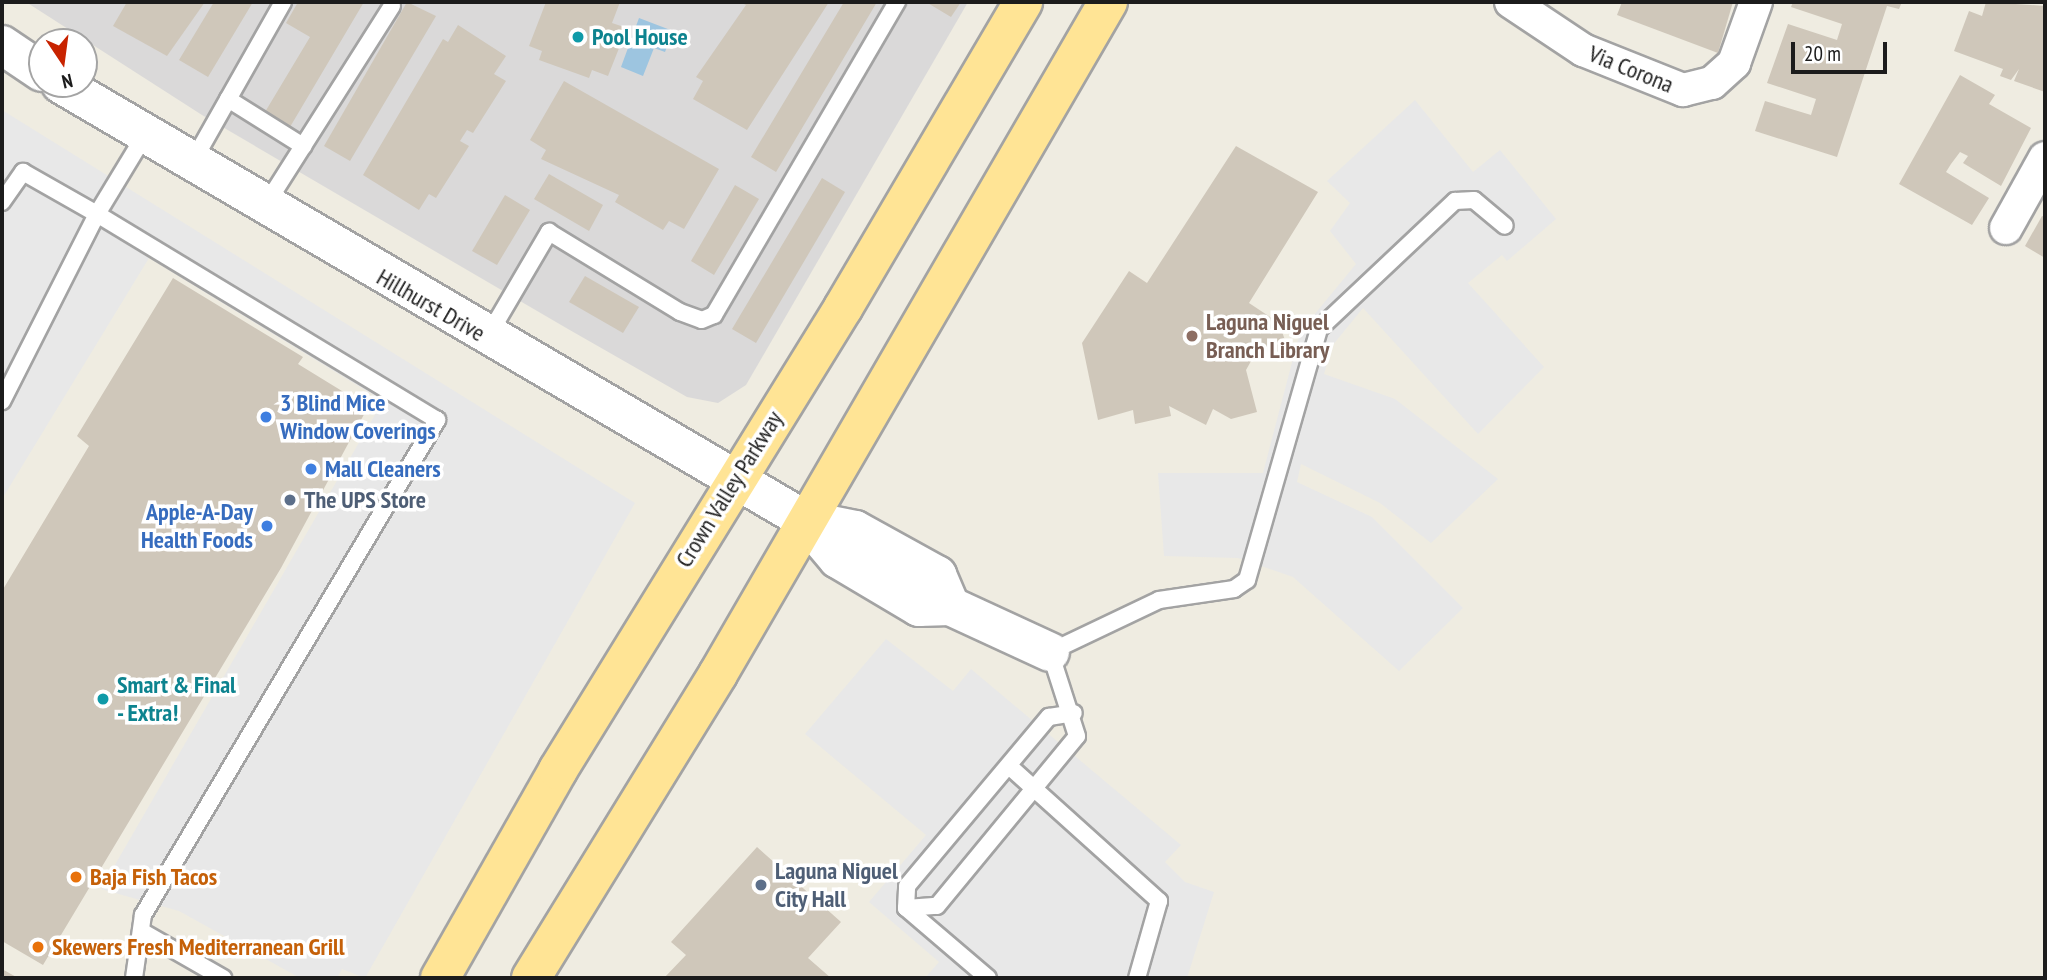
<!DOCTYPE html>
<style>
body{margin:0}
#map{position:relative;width:2047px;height:980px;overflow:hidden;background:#efece1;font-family:"PT Sans Narrow",sans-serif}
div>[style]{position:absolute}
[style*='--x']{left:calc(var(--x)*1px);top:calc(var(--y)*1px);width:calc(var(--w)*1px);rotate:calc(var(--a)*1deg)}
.residential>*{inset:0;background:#dad9d9}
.parking>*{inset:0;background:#e8e8e8}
.water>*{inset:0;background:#9dc5e0}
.building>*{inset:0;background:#cfc7ba}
.roads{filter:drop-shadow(2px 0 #a3a3a3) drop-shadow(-2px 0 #a3a3a3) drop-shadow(0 2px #a3a3a3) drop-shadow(0 -2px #a3a3a3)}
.service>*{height:16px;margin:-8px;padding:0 8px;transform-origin:8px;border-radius:8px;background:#fff}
.minor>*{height:32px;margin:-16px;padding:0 16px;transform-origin:16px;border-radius:16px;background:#fff}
.tertiary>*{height:38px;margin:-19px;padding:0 19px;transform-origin:19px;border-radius:19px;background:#fff}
.primary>*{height:38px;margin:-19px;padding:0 19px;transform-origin:19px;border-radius:19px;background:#ffe495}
.dots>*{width:19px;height:19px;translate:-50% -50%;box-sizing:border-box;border:4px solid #fff;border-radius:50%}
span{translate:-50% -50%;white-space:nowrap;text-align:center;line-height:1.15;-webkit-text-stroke:7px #fff;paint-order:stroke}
.culture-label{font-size:24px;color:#0d838f;font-weight:700}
.left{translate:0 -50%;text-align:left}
.street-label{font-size:24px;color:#1c1c1c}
.education-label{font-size:24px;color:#785e54;font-weight:700}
.shop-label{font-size:24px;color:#366cbe;font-weight:700}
.right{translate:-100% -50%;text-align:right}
.service-label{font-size:24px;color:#4e5e75;font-weight:700}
.food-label{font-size:24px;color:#c56008;font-weight:700}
.frame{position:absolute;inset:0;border:4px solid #1c1c1c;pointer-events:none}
.north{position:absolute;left:28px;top:28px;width:70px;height:70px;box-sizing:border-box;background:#fff;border:2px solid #a4a4a4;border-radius:50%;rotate:167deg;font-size:19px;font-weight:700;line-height:28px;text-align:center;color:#1c1c1c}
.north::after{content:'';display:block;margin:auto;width:24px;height:32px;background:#c82300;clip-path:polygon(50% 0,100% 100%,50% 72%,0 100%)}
.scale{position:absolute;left:1791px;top:42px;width:96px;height:32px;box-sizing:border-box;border:4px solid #1c1c1c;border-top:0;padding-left:9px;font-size:21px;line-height:24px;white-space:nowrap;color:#1c1c1c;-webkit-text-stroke:5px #fff;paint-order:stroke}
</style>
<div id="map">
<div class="residential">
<i style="clip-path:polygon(26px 2px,968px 2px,746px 385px,718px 403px,687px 397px,568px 329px,202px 115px)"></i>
</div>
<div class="parking">
<i style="clip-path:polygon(1415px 100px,1473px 172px,1500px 150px,1556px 219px,1507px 261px,1502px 255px,1468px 283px,1544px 367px,1478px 434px,1363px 308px,1332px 346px,1324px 374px,1395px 399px,1498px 479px,1431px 543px,1380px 503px,1301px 464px,1297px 482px,1372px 517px,1463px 608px,1399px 671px,1293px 577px,1238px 558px,1164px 556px,1158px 473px,1263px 473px,1300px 332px,1356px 264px,1330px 231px,1350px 203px,1327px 181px)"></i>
<i style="clip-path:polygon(2px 110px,635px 503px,365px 978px,342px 969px,337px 978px,300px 978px,179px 911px,101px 889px,383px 401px,149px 258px,2px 499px)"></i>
<i style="clip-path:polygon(886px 639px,953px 691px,971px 669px,1181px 845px,1165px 862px,1185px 882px,1214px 892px,1187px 978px,925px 978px,939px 962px,869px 902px,926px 835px,805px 734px)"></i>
</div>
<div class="water">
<i style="clip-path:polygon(639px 18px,673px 31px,665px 52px,654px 48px,643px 76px,621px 67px)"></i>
</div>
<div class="building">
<i style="clip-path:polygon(127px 2px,205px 2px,167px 56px,113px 26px)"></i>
<i style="clip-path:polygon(214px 2px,253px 2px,208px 77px,179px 60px)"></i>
<i style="clip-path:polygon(298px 2px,364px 2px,290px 127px,265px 112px,310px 37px,286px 23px)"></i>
<i style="clip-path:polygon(407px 2px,436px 16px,350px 161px,324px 146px)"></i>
<i style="clip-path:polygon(546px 2px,620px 2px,612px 23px,627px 28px,608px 76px,592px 70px,589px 78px,539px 60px,542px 51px,529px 46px)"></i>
<i style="clip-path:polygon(740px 2px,829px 2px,747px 130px,693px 99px,703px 81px,696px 77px,746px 5px)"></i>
<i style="clip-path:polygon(844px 2px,877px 2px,776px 172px,751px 157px)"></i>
<i style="clip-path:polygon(926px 2px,961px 2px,951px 17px)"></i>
<i style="clip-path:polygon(1622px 2px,1733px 2px,1718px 53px,1617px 15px)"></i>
<i style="clip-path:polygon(1793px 2px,1902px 2px,1899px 9px,1887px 6px,1837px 157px,1755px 131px,1765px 101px,1811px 115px,1816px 99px,1767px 83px,1788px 24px,1837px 40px,1842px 24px,1791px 7px)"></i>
<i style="clip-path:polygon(1986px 2px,2045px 6px,2045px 92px,2014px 81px,2019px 69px,2011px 80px,2000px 76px,2003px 69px,1954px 51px,1969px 11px,1982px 16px)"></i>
<i style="clip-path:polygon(458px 25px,506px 56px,494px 74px,506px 81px,473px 133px,467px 130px,460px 141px,469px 146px,436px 198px,429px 194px,419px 210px,363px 175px,443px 39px,448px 42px)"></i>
<i style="clip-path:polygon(1960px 75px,1995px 95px,1989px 104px,2031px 128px,2001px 186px,1963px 163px,1968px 156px,1960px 152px,1951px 164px,1946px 172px,1989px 198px,1972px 225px,1899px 184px)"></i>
<i style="clip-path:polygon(564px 81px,719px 169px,684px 229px,669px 221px,663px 230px,615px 202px,619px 195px,541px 159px,546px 150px,530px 140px)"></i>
<i style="clip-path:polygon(1236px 146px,1318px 192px,1249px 303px,1279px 323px,1287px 346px,1278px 359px,1259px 347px,1246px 370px,1257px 412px,1231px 419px,1213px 409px,1206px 425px,1169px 406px,1171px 416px,1135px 424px,1133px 410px,1098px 420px,1082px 343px,1129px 271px,1147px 283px)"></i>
<i style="clip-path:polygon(549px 174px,603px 205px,589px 231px,534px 199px)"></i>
<i style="clip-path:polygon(822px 178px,845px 192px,756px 343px,732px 329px)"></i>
<i style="clip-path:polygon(735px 185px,759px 199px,714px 275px,691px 261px)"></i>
<i style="clip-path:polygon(505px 195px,530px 210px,497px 265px,472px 251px)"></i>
<i style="clip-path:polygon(2042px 216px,2045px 217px,2045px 258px,2025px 246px)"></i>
<i style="clip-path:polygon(585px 276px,639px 307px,623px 333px,569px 302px)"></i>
<i style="clip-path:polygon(173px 278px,303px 357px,298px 364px,368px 407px,281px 568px,43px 965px,2px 941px,2px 591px,89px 446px,77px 436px)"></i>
<i style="clip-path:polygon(757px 847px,841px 922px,808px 958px,831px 978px,664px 978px,686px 955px,671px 942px)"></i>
<i style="clip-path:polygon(2px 969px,18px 978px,2px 978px)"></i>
</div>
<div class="roads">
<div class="service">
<i style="--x:228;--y:99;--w:89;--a:32.1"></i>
<i style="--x:192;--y:163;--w:185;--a:-60.5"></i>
<i style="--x:2;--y:202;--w:37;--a:-55"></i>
<i style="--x:23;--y:172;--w:85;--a:29.6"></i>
<i style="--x:97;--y:214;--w:210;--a:116.9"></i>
<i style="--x:265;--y:206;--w:237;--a:-57.6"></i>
<i style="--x:488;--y:336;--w:121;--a:-59.6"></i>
<i style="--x:549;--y:232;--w:153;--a:31.4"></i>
<i style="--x:680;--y:312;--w:23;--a:20"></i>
<i style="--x:702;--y:320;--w:13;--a:-23"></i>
<i style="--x:714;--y:315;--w:363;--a:-59.7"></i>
<i style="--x:1009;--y:766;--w:202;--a:42"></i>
<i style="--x:1159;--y:901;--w:80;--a:105.9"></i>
<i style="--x:906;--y:908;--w:31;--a:-4"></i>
<i style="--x:937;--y:906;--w:220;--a:-50.5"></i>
<i style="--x:1077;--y:736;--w:88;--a:-107.8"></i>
<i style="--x:1050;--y:652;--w:121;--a:-25.5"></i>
<i style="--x:1159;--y:600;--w:76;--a:-8.3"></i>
<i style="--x:1234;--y:589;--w:16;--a:-35"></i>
<i style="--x:1247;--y:580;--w:261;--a:-74"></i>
<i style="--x:1319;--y:329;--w:187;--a:-43.3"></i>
<i style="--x:1455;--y:201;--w:19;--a:-3"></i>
<i style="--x:1474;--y:200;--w:40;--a:40"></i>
<i style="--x:906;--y:908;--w:22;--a:-87"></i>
<i style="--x:907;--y:886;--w:221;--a:-50"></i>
<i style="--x:1049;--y:717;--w:25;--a:-9"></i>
<i style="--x:906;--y:908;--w:108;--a:40.5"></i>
<i style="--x:141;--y:931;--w:95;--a:29.8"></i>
<i style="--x:134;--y:978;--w:64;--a:-81.9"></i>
<i style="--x:143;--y:915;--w:576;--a:-59.29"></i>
<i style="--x:437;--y:420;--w:398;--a:-148.8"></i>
<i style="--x:97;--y:214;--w:89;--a:-58.8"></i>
</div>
<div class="minor">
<i style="--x:1511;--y:2;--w:87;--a:33.7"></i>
<i style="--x:1583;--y:50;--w:108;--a:21.8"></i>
<i style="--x:1683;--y:90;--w:30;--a:-14"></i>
<i style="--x:1712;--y:83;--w:30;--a:-42"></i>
<i style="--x:1734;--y:63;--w:65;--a:-70.2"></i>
<i style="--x:2006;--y:228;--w:80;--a:-60.9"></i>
</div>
<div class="tertiary">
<i style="--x:2;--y:45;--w:48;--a:34"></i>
<i style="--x:61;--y:84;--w:862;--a:30.37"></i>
<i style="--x:805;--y:520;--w:51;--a:11.3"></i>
<i style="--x:855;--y:530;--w:94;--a:28.8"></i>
<i style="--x:937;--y:575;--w:34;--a:67"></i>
<i style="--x:805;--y:520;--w:51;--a:49.8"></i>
<i style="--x:838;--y:559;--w:94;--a:30.7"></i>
<i style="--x:919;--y:607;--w:31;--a:-2"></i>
<i style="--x:950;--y:606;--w:110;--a:24.7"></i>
</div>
<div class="primary">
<i style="--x:440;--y:978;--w:239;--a:-60.4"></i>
<i style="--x:558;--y:770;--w:543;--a:-58.33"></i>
<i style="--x:843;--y:308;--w:355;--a:-59.5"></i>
<i style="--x:531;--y:978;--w:357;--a:-58.4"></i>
<i style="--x:718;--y:674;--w:777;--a:-59.87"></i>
</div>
</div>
<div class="dots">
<i style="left:578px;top:37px;background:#0f9aa8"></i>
<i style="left:1192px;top:336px;background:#8d6e63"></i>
<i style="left:266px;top:417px;background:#3f7fe0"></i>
<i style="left:311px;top:469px;background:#3f7fe0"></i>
<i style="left:290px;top:500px;background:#5c6f8a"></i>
<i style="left:267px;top:526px;background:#3f7fe0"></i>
<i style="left:103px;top:699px;background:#0f9aa8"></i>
<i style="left:76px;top:877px;background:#e8710a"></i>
<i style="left:761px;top:885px;background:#5c6f8a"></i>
<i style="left:38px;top:947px;background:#e8710a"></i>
</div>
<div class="culture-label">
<span class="left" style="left:592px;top:37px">Pool House</span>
<span class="left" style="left:117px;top:699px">Smart &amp; Final<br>- Extra!</span>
</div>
<div class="street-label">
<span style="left:1631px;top:69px;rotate:22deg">Via Corona</span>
<span style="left:431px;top:305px;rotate:30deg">Hillhurst Drive</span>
<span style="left:729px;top:489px;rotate:-58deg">Crown Valley Parkway</span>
</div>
<div class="education-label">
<span class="left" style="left:1206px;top:336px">Laguna Niguel<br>Branch Library</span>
</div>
<div class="shop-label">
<span class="left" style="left:280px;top:417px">3 Blind Mice<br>Window Coverings</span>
<span class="left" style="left:325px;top:469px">Mall Cleaners</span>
<span class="right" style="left:253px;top:526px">Apple-A-Day<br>Health Foods</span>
</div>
<div class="service-label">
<span class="left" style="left:304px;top:500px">The UPS Store</span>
<span class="left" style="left:775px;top:885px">Laguna Niguel<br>City Hall</span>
</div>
<div class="food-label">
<span class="left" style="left:90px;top:877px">Baja Fish Tacos</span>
<span class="left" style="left:52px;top:947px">Skewers Fresh Mediterranean Grill</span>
</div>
<div class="frame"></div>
<div class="north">N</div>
<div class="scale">20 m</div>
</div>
